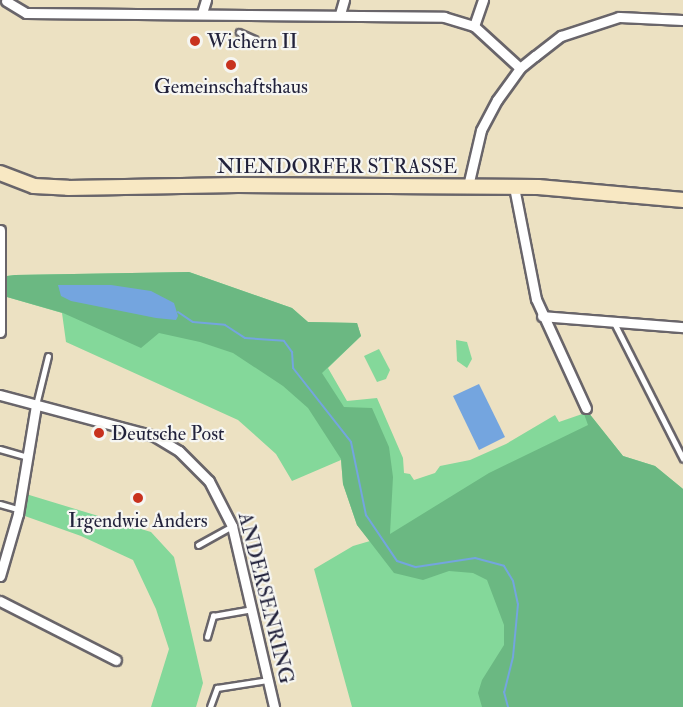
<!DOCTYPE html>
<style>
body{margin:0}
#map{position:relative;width:683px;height:707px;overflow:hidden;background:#ece1c2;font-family:"IM FELL Double Pica",serif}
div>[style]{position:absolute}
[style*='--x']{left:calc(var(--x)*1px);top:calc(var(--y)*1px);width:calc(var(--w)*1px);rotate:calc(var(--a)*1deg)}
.green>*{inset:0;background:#84d89a}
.forest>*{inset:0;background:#6bb882}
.water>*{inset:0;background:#74a5df}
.stream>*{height:2px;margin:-1px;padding:0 1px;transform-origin:1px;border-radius:1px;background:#74a5df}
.roads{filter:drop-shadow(2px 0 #69656a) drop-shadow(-2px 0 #69656a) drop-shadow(0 2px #69656a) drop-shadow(0 -2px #69656a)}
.lane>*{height:4.5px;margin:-2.25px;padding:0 2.25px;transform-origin:2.25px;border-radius:2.25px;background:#fff}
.street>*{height:9px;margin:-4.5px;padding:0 4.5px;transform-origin:4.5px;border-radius:4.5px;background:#fff}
.secondary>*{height:14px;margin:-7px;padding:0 7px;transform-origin:7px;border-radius:7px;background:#f8e8c3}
.dots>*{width:16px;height:16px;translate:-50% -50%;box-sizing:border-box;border:3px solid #f6f6f2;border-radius:50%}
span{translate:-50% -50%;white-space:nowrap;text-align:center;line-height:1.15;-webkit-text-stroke:4.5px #f6f6f2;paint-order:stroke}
.poi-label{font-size:20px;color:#22223b}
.left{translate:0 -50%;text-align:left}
.street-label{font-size:20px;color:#22223b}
</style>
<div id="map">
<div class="green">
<i style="clip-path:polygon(189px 272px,292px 308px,308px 322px,357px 323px,361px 336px,328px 368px,347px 401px,377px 398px,403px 458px,404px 473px,410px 474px,414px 480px,435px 473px,440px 466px,470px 460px,506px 444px,555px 415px,559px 422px,588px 412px,623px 456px,655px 466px,683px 489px,683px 707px,352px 707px,314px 569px,353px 546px,370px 541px,357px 525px,343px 484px,341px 460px,292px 481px,276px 454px,238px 420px,66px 342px,62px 313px,7px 297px,7px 276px,15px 275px)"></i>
<i style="clip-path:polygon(456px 340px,467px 342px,472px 359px,467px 368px,457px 361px)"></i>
<i style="clip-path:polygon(379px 349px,390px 370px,386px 379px,377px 382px,364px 356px)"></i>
<i style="clip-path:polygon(26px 494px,151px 532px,174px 557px,203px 683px,196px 707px,151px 707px,169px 649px,156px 609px,133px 560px,81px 536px,22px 515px)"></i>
</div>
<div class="forest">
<i style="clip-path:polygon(189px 272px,292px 308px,308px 322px,357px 323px,361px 336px,322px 373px,344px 407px,372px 408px,389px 447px,393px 477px,390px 534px,489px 473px,588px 425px,584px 414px,588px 412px,623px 456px,655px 466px,683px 489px,683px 707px,482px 707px,478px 693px,482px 680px,504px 645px,504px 625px,487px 580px,473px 573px,449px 571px,423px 580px,394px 573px,357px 525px,343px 484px,341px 459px,308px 408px,283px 386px,233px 353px,200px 342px,159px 333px,141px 348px,63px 313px,7px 297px,7px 276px,15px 275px)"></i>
</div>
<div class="water">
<i style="clip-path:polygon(58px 285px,111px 285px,151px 291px,174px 303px,178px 316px,176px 320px,156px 318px,71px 301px,61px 296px)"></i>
<i style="clip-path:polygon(479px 384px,505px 437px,479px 450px,453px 396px)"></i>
</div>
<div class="stream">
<i style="--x:178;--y:312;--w:18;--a:34"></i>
<i style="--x:193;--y:322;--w:32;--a:5"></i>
<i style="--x:225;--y:325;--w:24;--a:33"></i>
<i style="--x:245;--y:338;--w:39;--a:4"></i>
<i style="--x:284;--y:341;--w:14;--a:54"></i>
<i style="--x:292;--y:352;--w:16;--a:86"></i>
<i style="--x:293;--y:368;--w:94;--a:51.9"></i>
<i style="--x:351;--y:442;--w:75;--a:78.4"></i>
<i style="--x:366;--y:515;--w:55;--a:56"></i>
<i style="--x:397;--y:561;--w:20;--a:18"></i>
<i style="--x:416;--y:567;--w:60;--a:-8.7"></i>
<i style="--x:475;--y:558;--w:30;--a:15"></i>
<i style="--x:504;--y:566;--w:17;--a:59"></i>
<i style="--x:513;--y:581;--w:24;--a:78"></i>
<i style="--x:518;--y:604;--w:53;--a:95.4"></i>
<i style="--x:513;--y:657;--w:36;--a:104"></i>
<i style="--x:504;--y:692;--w:16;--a:75"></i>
</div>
<div class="roads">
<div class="lane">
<i style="--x:239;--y:32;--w:17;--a:24"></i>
<i style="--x:614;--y:322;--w:153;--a:63.1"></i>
<i style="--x:36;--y:405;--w:50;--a:-76.2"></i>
<i style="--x:0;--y:449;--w:29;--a:16"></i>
<i style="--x:0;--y:504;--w:19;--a:16"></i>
<i style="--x:198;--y:545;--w:39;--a:-29"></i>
<i style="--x:207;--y:637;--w:22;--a:-74"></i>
<i style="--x:213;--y:616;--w:40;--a:-10"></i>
<i style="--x:210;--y:707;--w:20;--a:-70"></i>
<i style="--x:217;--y:688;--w:52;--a:-8.9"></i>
</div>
<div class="street">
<i style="--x:6;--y:1;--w:23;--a:31"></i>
<i style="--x:26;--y:13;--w:418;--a:0.5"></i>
<i style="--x:444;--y:17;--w:31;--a:17"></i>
<i style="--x:474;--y:26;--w:62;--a:42.4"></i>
<i style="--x:202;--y:13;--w:14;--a:-73"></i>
<i style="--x:340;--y:14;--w:15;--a:-74"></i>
<i style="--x:474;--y:26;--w:28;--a:-71"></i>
<i style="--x:468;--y:186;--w:57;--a:-76.9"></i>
<i style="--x:481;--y:130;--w:34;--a:-62"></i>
<i style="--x:497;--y:100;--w:39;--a:-54"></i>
<i style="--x:520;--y:68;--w:19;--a:-39"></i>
<i style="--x:535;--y:56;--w:33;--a:-38"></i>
<i style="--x:561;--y:36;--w:61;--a:-18.1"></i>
<i style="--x:619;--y:17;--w:64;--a:2.7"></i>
<i style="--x:514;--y:187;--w:114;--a:78.9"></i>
<i style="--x:536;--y:299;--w:120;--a:65.4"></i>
<i style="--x:0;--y:230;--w:102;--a:90"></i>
<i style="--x:542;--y:316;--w:141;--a:4.5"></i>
<i style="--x:0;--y:395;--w:159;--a:14.9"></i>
<i style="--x:154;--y:436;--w:29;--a:31"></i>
<i style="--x:179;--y:451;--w:42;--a:45"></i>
<i style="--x:209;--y:481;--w:51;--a:62.9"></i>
<i style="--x:232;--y:526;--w:186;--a:76.9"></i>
<i style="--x:0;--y:576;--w:65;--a:-73.8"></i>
<i style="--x:18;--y:514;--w:110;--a:-80.6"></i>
<i style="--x:0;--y:601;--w:130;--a:27"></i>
</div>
<div class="secondary">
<i style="--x:0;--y:173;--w:36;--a:21"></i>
<i style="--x:34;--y:186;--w:34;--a:3"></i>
<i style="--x:68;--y:188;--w:170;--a:-1"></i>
<i style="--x:238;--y:185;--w:300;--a:0.4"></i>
<i style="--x:538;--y:187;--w:146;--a:5.1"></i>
</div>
</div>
<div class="dots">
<i style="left:195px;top:41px;background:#c8321e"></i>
<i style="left:231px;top:65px;background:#c8321e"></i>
<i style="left:99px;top:433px;background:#c8321e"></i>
<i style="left:138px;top:498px;background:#c8321e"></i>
</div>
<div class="poi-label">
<span class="left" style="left:207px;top:41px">Wichern II</span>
<span style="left:231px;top:86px">Gemeinschaftshaus</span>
<span class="left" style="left:111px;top:433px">Deutsche Post</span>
<span style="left:138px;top:520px">Irgendwie Anders</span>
</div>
<div class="street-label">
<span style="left:337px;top:166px">NIENDORFER STRASSE</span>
<span style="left:266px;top:598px;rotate:76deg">ANDERSENRING</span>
</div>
</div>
